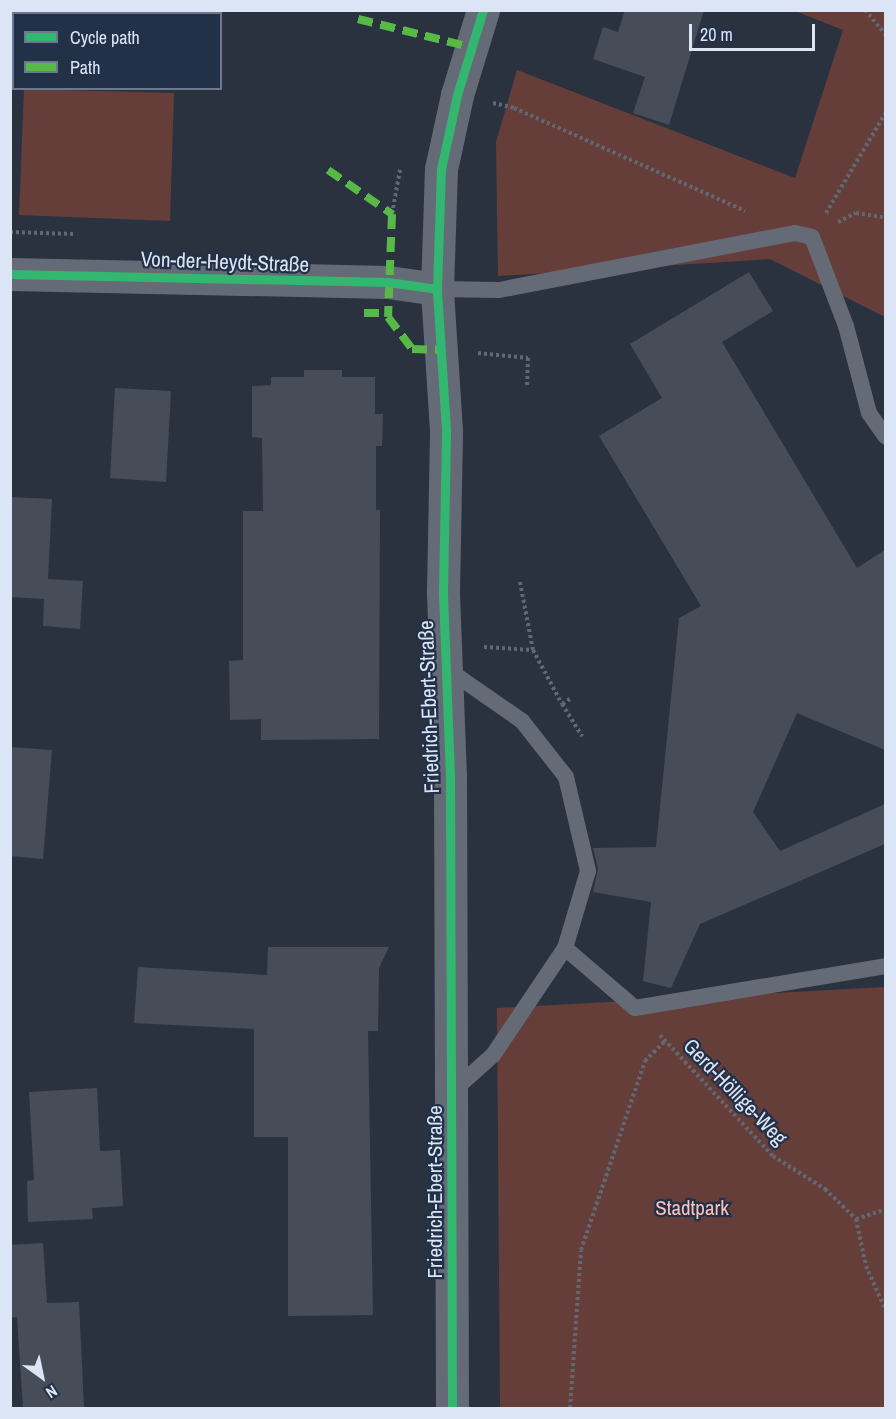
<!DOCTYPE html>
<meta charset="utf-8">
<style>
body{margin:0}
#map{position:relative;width:896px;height:1419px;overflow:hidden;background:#2a3240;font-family:"Archivo Narrow",sans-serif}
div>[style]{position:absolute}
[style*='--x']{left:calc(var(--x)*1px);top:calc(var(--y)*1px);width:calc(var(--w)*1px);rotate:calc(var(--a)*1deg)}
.green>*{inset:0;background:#663e39}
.building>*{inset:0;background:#474d58}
.path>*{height:4px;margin-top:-2px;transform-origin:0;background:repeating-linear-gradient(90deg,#616873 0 3px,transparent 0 6px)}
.service>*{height:16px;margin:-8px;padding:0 8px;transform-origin:8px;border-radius:8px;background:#656b76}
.minor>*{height:33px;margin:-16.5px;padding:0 16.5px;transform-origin:16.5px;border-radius:16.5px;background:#656b76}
.tertiary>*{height:33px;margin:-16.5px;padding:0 16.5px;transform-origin:16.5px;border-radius:16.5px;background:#656b76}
.quiet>*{height:8px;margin-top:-4px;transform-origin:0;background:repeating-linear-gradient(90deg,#58b947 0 15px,transparent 0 23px)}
.cycleway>*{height:9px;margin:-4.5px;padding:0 4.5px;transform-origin:4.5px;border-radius:4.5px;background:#33b770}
span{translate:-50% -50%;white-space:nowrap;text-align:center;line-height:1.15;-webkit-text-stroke:4.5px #223048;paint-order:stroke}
.street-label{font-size:21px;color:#dce5f5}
.park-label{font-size:21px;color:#ffc2b7}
.frame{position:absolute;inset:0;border:12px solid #dce5f5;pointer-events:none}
.legend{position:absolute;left:12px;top:12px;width:210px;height:78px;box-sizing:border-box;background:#223048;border:2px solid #6c788d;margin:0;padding:8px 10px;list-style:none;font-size:18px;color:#dce5f5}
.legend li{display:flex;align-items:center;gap:12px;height:30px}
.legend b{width:30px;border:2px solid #6c788d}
.north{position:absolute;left:12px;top:1347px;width:60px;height:60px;-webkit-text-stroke:4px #223048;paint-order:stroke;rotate:147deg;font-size:16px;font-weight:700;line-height:24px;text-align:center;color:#dce5f5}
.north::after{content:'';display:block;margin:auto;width:21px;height:27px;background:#dce5f5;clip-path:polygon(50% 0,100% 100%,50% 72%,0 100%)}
.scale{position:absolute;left:689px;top:24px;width:126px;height:27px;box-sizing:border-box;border:3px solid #dce5f5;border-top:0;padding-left:8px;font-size:18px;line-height:21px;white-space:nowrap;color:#dce5f5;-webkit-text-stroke:4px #223048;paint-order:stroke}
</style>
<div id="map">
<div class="green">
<i style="clip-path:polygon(795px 11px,885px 11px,885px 317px,770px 259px,498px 276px,496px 142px,517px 70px,795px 178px,843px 30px)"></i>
<i style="clip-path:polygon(24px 89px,174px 93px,170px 221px,19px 215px)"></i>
<i style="clip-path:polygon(885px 987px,885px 1408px,500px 1408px,497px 1008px)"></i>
</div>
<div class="building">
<i style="clip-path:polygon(625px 10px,704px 10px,669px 125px,633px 113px,645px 77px,593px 59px,603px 27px,618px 32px)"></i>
<i style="clip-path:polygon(749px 272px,773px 311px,722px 342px,857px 568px,885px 550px,885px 750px,797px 713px,753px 812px,780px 851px,885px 804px,885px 844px,700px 924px,671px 988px,643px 981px,651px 902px,593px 892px,598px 869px,593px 848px,656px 847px,679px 618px,701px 606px,599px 436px,662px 398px,630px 344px)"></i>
<i style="clip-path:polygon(304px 370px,342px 370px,342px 377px,375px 377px,375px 414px,383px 414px,382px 446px,376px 446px,376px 510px,380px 510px,379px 739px,261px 740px,261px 719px,230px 720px,229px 661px,243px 660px,243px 511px,263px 511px,262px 438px,252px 437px,252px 386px,271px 385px,271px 377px,304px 377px)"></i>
<i style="clip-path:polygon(115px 388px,171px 391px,166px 482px,110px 478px)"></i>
<i style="clip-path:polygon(10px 497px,52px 499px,48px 579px,83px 581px,80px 629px,43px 626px,44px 599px,10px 597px)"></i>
<i style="clip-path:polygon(10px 747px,52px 750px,43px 859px,10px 856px)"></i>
<i style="clip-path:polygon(268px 947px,389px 947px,379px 968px,378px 1031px,368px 1031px,373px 1315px,288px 1316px,288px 1137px,254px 1137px,254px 1029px,134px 1023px,138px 967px,267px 975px)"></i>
<i style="clip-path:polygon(97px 1088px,100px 1151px,120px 1150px,123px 1206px,92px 1208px,93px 1219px,28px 1222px,27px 1181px,34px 1180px,29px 1092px)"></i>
<i style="clip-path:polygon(43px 1243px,47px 1303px,79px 1302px,84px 1408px,23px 1408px,17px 1317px,10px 1318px,10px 1245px)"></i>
</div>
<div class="path">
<i style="--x:865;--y:10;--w:33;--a:50"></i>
<i style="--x:493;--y:103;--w:22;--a:13"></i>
<i style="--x:514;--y:108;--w:253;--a:24"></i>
<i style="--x:826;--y:213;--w:117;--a:-59.3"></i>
<i style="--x:392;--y:214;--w:45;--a:-79.7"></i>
<i style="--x:838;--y:222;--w:20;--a:-27"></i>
<i style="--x:856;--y:213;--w:30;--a:9"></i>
<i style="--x:10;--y:232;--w:64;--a:1.8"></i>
<i style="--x:478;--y:353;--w:50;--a:5.7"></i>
<i style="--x:528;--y:358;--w:27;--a:92"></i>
<i style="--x:520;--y:582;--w:69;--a:79.2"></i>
<i style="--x:484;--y:647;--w:49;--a:3.5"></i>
<i style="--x:533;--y:650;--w:61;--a:61.8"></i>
<i style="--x:570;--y:699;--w:9;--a:148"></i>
<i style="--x:562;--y:704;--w:38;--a:58"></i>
<i style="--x:660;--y:1035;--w:166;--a:47"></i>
<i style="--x:773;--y:1156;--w:62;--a:32.4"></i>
<i style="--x:825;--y:1189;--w:43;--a:44.1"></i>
<i style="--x:856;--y:1219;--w:48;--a:78"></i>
<i style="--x:866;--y:1266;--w:49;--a:66"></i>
<i style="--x:856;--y:1219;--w:32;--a:-18"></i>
<i style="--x:570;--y:1408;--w:158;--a:-86"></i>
<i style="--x:581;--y:1250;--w:200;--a:-71.3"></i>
<i style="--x:645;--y:1061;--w:28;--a:-45"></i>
</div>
<div class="service">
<i style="--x:437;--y:289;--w:62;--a:0.9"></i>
<i style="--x:499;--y:290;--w:301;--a:-10.9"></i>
<i style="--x:795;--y:233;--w:17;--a:13"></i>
<i style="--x:812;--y:237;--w:95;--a:69.1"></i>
<i style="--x:846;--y:326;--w:90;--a:75.2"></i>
<i style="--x:869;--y:413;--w:29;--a:55"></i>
<i style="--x:447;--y:669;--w:91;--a:34.7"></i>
<i style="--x:522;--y:721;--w:71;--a:51.8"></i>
<i style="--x:566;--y:777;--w:97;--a:76.8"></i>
<i style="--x:588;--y:871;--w:80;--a:106.6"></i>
<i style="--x:565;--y:948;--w:129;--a:123.9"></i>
<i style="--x:493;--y:1055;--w:54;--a:138"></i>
<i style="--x:565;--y:948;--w:92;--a:40.6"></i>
<i style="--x:635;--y:1008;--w:254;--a:-9.5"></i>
</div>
<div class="minor">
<i style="--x:10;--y:274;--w:378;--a:1.2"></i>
<i style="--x:388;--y:282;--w:49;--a:8.1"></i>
</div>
<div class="tertiary">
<i style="--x:452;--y:1408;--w:632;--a:-90.18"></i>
<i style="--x:450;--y:776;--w:185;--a:-92.2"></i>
<i style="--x:443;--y:591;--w:161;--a:-88.9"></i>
<i style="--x:446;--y:430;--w:141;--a:-93.7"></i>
<i style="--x:437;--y:289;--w:120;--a:-88.1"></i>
<i style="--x:441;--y:169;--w:76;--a:-77.8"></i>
<i style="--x:457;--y:95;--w:89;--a:-73"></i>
</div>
<div class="quiet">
<i style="--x:185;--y:14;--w:4;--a:-90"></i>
<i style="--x:358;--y:19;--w:115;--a:14"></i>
<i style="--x:328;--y:170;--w:78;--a:34.5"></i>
<i style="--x:392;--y:214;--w:103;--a:92.2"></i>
<i style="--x:388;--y:317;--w:40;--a:53"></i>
<i style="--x:412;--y:349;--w:30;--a:2"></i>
<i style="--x:364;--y:313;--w:24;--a:0"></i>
</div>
<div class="cycleway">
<i style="--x:10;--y:274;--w:378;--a:1.2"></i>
<i style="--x:388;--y:282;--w:49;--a:8.1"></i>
<i style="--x:452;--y:1408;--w:632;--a:-90.18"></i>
<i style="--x:450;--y:776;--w:185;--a:-92.2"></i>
<i style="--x:443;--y:591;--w:161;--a:-88.9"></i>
<i style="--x:446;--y:430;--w:141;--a:-93.7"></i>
<i style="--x:437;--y:289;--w:120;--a:-88.1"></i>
<i style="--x:441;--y:169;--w:76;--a:-77.8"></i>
<i style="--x:457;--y:95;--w:89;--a:-73"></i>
</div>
<div class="street-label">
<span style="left:225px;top:262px;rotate:2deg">Von-der-Heydt-Straße</span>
<span style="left:429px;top:707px;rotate:-92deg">Friedrich-Ebert-Straße</span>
<span style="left:735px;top:1092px;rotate:46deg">Gerd-Höllige-Weg</span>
<span style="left:435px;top:1192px;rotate:-90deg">Friedrich-Ebert-Straße</span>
</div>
<div class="park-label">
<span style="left:692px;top:1208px">Stadtpark</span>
</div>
<div class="frame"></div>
<ul class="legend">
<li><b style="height:8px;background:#33b770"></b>Cycle path</li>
<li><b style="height:8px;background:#58b947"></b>Path</li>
</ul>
<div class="north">N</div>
<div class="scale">20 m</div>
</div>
